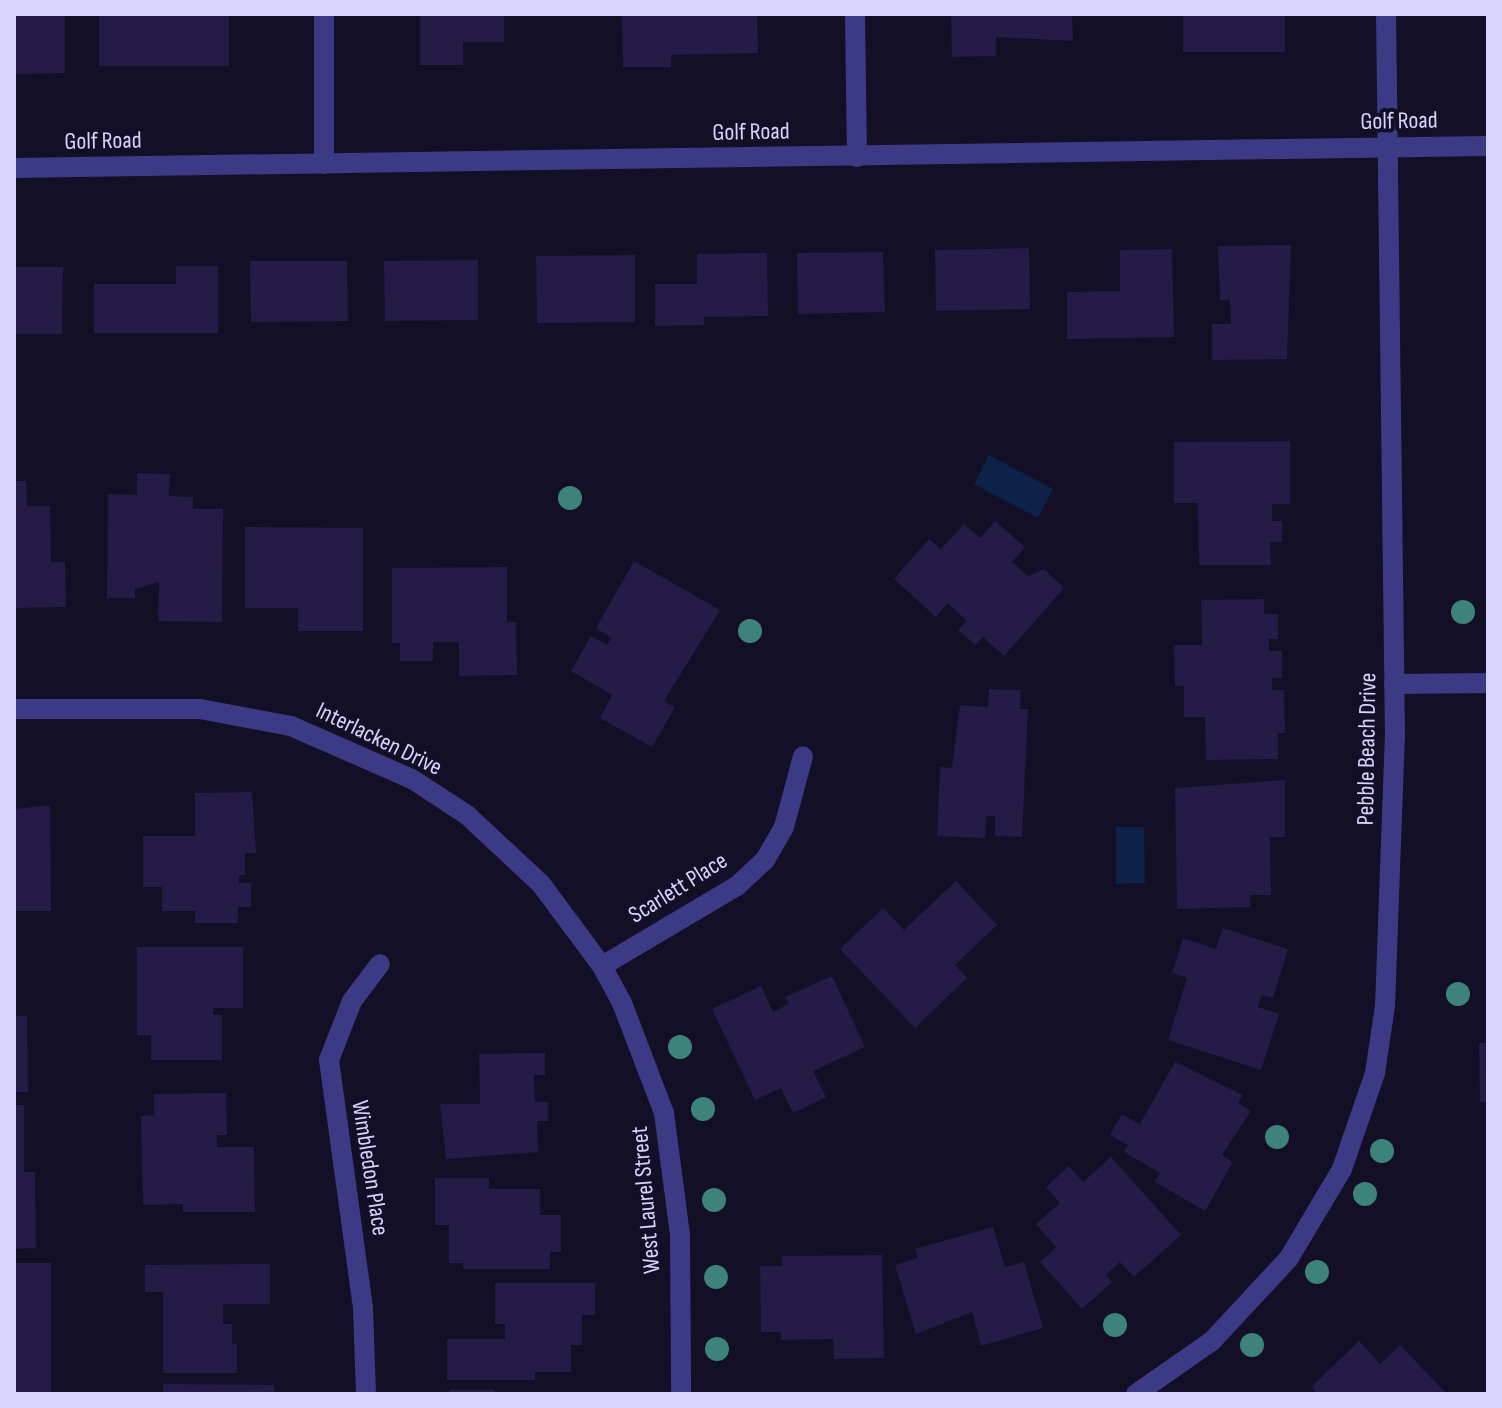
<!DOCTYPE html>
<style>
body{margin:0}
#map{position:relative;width:1502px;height:1408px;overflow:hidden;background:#130f26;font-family:"Sofia Sans Condensed",sans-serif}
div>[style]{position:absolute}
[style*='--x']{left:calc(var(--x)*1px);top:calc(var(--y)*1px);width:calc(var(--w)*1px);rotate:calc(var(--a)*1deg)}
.water>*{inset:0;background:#0c2248}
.building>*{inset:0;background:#241b47}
.minor>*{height:20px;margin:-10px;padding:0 10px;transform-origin:10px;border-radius:10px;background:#3d3a85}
.trees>*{width:24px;height:24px;margin:-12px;border-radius:50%;background:#3d827b}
span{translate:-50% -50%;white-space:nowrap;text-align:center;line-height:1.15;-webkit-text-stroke:8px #130f26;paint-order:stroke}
.street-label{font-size:24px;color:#d9d4ff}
.frame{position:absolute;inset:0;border:16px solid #d9d4ff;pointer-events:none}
</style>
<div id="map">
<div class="water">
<i style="clip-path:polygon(989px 455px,1053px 489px,1038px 518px,974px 484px)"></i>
<i style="clip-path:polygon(1116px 827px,1144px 827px,1145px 883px,1116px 884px)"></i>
</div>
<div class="building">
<i style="clip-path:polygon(14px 14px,65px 14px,65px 73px,14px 74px)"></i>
<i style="clip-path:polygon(420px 14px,504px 14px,504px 42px,463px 42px,463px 65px,420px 65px)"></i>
<i style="clip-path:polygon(622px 14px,757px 14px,758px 53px,671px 55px,671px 67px,623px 67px)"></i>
<i style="clip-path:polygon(951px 14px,1072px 14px,1073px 41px,996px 37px,996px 56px,952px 57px)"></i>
<i style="clip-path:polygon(1183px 14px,1285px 14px,1285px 52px,1183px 52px)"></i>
<i style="clip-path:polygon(99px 16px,229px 16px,229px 66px,99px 66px)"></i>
<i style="clip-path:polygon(1291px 245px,1287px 359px,1212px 360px,1212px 324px,1231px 324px,1230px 300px,1220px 300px,1218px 246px)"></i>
<i style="clip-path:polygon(1029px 248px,1030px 309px,936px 311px,935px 250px)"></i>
<i style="clip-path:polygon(1172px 249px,1174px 337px,1067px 339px,1067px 292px,1120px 291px,1120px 250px)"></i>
<i style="clip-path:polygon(883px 252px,885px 312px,798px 314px,797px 253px)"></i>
<i style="clip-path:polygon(767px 253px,768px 316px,704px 317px,704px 325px,655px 326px,655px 284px,697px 284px,697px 254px)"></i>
<i style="clip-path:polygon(635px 255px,635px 322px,537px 323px,536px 256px)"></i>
<i style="clip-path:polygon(478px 260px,478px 320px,385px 321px,384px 261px)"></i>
<i style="clip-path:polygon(250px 261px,347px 261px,348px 321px,251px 322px)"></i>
<i style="clip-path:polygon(176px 266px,218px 266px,218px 333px,94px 333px,94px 284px,176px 284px)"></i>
<i style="clip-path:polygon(14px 267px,63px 267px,62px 334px,14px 334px)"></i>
<i style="clip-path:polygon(1290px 441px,1290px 504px,1272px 504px,1272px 521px,1282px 521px,1282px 542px,1270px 542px,1271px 565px,1199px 565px,1198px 503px,1174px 503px,1174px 442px)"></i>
<i style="clip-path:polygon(137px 473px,170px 474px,169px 496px,193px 497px,193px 509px,223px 509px,222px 622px,158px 621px,159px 582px,135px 589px,135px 598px,107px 598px,108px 494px,137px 495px)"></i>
<i style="clip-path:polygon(14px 481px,26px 481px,27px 506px,50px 506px,51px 562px,65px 562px,66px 607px,14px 608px)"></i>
<i style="clip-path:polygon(995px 521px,1025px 547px,1012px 562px,1028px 576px,1044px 569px,1064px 588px,1004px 656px,983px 637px,976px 645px,958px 630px,967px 621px,948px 603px,936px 617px,894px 579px,929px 539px,941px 549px,964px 524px,980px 538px)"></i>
<i style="clip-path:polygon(245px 527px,363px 528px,363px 631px,298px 631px,298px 608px,245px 608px)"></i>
<i style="clip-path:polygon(634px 561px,720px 610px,664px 701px,675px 707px,652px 747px,600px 718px,612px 695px,571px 671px,591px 636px,607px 645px,611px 638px,596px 628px)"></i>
<i style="clip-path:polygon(507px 567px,507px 622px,516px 622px,517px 675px,459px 676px,459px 642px,433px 642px,433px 661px,400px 661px,400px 643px,392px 643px,392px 568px)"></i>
<i style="clip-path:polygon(1264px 599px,1264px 614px,1278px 614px,1278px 639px,1269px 639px,1269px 651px,1282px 651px,1282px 678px,1272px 678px,1272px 690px,1284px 690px,1285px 733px,1278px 733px,1278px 759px,1206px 760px,1205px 717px,1184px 717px,1184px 686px,1175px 686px,1174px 645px,1202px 645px,1201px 600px)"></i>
<i style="clip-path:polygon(989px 689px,1021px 690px,1020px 709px,1028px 709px,1022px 837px,995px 836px,995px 816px,986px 816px,985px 838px,937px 836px,940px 767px,952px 768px,960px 705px,988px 707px)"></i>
<i style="clip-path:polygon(1285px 780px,1285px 837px,1270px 837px,1271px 895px,1250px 895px,1250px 907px,1177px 909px,1175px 788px)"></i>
<i style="clip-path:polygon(252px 792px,256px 853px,245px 853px,245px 875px,239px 875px,239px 883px,251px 883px,251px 907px,238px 907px,238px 923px,195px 923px,195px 911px,162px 911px,162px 887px,143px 887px,143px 836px,195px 836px,195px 793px)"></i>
<i style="clip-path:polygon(50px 805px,51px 911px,14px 911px,14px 809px)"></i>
<i style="clip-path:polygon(956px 881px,997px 925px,955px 965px,967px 978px,915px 1028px,840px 949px,883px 908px,904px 930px)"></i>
<i style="clip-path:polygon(1223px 928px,1288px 949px,1273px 998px,1262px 995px,1258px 1007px,1279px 1014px,1261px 1070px,1168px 1040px,1187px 978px,1172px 973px,1183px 938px,1216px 949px)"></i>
<i style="clip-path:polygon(137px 947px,243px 947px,243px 1008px,213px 1008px,213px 1015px,222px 1015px,222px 1060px,151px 1060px,151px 1035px,137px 1035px)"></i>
<i style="clip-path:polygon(832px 976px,865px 1047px,813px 1071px,826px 1097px,793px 1113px,781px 1088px,755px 1100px,712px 1009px,761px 986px,773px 1012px,789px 1004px,785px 997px)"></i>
<i style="clip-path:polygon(14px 1016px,27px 1016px,28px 1092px,14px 1092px)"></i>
<i style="clip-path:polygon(1479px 1043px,1488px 1043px,1488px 1102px,1480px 1102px)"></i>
<i style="clip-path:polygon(545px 1053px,545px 1075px,534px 1075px,535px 1102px,548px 1102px,548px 1121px,537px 1121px,538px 1152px,446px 1159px,440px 1104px,480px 1104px,479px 1054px)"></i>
<i style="clip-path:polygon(1175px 1062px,1243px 1095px,1238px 1103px,1251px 1111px,1222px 1155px,1233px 1162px,1205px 1211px,1155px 1182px,1160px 1173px,1124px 1152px,1128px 1145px,1110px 1135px,1122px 1114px,1140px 1124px)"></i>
<i style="clip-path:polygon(226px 1093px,227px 1135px,217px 1135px,217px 1147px,254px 1147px,255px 1212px,183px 1212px,183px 1204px,143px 1205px,141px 1116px,154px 1115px,154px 1094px)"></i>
<i style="clip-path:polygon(14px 1105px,24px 1105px,24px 1172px,35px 1172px,36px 1248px,14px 1249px)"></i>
<i style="clip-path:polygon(1111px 1157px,1181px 1235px,1134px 1277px,1120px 1262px,1106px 1275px,1112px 1282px,1082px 1309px,1040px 1262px,1056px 1247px,1036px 1224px,1060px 1203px,1046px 1187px,1069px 1166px,1083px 1182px)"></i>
<i style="clip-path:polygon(435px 1178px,489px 1178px,489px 1189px,540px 1189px,540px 1215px,561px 1215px,561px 1252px,550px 1252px,550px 1269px,463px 1269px,463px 1263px,449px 1263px,449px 1225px,435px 1225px)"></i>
<i style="clip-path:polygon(993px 1227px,1005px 1267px,1024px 1262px,1043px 1328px,981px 1346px,972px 1312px,916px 1334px,895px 1265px,918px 1258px,915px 1249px)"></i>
<i style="clip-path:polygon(882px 1255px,884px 1358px,834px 1359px,833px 1339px,781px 1340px,781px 1332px,761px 1332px,760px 1266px,782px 1266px,782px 1256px)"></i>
<i style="clip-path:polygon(14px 1263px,51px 1263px,51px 1394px,14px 1394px)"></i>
<i style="clip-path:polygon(270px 1264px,270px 1304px,223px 1304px,223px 1324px,232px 1324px,232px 1344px,237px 1344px,237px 1373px,163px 1373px,163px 1292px,145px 1292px,145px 1265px)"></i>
<i style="clip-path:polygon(495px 1283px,595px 1283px,595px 1315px,582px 1315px,582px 1345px,571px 1345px,571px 1372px,535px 1372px,535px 1380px,447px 1380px,447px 1339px,505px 1339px,505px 1324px,495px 1324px)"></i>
<i style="clip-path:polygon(1359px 1341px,1380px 1364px,1400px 1345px,1445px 1392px,1318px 1394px,1311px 1387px)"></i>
<i style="clip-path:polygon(163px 1384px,274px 1385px,274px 1394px,163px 1394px)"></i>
<i style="clip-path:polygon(449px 1390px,495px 1390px,495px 1394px,449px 1394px)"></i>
</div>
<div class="minor">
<i style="--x:324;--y:14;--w:150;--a:90"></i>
<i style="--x:855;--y:14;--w:143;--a:89.2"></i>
<i style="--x:14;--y:168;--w:1474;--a:-0.86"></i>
<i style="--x:1394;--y:684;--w:94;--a:-0.6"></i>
<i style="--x:14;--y:709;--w:186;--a:0"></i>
<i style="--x:200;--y:709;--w:93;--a:10.6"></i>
<i style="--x:291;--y:726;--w:132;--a:23.7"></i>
<i style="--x:412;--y:779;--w:66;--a:33.2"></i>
<i style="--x:467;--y:815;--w:101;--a:43"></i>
<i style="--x:541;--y:884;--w:102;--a:53.4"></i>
<i style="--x:602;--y:966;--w:42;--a:61.6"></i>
<i style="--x:622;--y:1003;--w:118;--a:69.1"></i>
<i style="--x:664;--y:1113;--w:122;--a:82.5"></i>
<i style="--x:680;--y:1234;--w:160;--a:89.6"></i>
<i style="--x:602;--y:966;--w:157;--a:-30.7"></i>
<i style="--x:737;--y:886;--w:38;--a:-43"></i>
<i style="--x:765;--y:860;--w:38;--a:-60"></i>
<i style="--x:784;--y:827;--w:73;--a:-75"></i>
<i style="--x:366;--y:1394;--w:86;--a:-92"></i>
<i style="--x:363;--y:1308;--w:250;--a:-97.8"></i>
<i style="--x:329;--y:1060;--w:63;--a:-68.7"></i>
<i style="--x:352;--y:1001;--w:46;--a:-52.9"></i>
<i style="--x:1136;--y:1394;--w:93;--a:-34.9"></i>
<i style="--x:1212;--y:1341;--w:113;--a:-47.1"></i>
<i style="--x:1289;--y:1258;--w:104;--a:-59.2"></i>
<i style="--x:1342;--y:1169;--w:102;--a:-71"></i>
<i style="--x:1375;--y:1073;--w:68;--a:-81.5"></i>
<i style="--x:1385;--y:1006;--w:269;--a:-87.9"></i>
<i style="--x:1395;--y:737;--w:723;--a:-90.71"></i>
</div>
<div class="trees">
<i style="left:570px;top:498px"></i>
<i style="left:1463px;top:612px"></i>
<i style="left:750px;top:631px"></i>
<i style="left:1458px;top:994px"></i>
<i style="left:680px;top:1047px"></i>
<i style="left:703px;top:1109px"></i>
<i style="left:1277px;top:1137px"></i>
<i style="left:1382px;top:1151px"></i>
<i style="left:1365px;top:1194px"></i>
<i style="left:714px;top:1200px"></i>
<i style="left:1317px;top:1272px"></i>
<i style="left:716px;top:1277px"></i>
<i style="left:1115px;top:1325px"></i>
<i style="left:1252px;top:1345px"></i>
<i style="left:717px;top:1349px"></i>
</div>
<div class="street-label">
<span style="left:1399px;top:121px;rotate:-1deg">Golf Road</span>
<span style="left:751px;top:132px;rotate:-1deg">Golf Road</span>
<span style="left:103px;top:141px;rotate:-1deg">Golf Road</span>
<span style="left:379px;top:739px;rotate:26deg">Interlacken Drive</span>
<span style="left:1367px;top:749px;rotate:-89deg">Pebble Beach Drive</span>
<span style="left:678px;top:888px;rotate:-32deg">Scarlett Place</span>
<span style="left:370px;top:1168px;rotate:81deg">Wimbledon Place</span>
<span style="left:646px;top:1200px;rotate:-95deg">West Laurel Street</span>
</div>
<div class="frame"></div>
</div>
